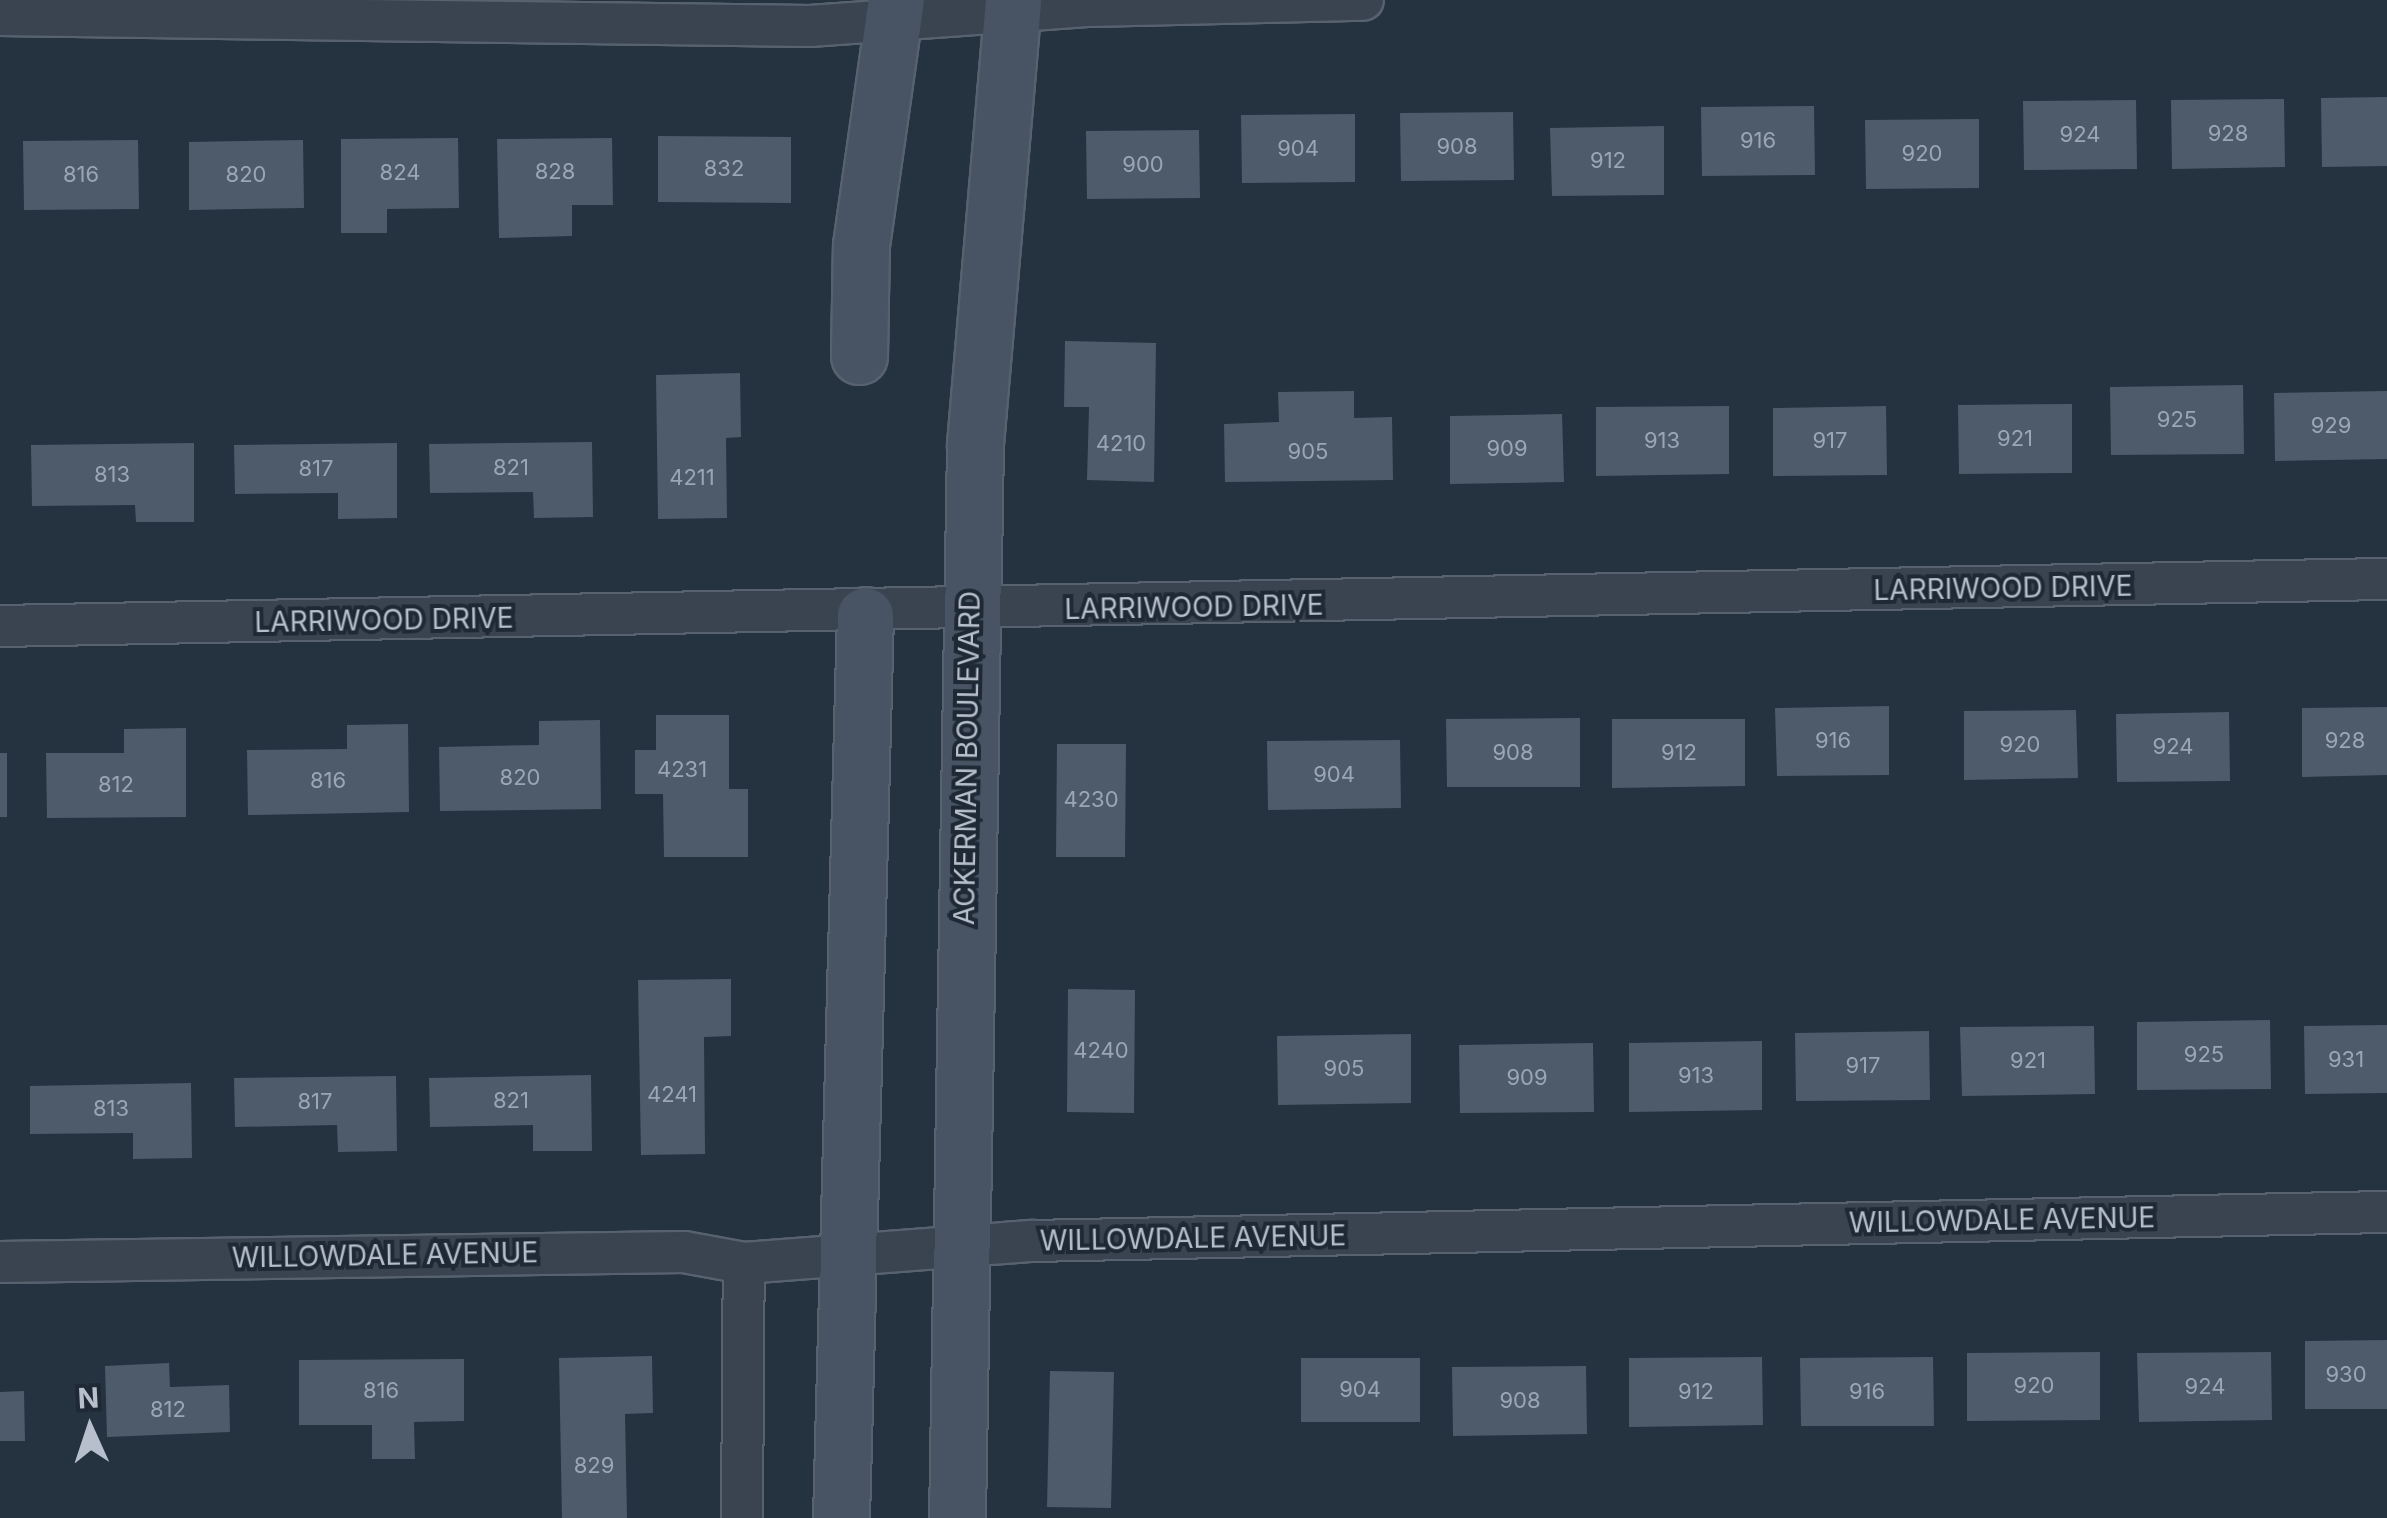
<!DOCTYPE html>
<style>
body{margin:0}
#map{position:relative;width:2387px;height:1518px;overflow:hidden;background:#253240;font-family:Inter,sans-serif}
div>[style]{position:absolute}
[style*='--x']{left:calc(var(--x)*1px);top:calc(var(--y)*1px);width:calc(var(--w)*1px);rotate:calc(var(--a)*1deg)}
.building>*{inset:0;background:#4e5b6b}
.roads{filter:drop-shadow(2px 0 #57626e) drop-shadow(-2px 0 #57626e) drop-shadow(0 2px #57626e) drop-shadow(0 -2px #57626e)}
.street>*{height:40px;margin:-20px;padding:0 20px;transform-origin:20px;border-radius:20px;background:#3a4450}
.secondary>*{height:55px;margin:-27.5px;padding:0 27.5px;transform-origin:27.5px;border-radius:27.5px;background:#485363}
span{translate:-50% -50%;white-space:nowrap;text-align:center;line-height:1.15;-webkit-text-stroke:8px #1e2935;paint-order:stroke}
.number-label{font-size:22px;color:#9ca6b3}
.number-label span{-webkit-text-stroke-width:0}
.street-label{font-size:28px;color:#b6bfcb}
.north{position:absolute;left:40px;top:1378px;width:100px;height:100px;-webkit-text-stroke:8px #1e2935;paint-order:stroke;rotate:357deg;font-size:28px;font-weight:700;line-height:40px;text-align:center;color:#b6bfcb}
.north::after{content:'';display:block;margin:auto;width:35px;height:45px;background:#b6bfcb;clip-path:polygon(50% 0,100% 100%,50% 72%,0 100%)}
</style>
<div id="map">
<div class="building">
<i style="clip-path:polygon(2387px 97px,2387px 166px,2322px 167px,2321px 98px)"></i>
<i style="clip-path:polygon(2284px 99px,2285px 167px,2172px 169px,2171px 100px)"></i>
<i style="clip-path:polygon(2136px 100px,2137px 169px,2024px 170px,2023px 101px)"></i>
<i style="clip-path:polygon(1814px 106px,1815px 175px,1702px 176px,1701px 107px)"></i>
<i style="clip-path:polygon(1513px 112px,1514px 180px,1401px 181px,1400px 113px)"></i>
<i style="clip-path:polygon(1355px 114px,1355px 182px,1242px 183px,1241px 115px)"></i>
<i style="clip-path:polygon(1979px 119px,1979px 188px,1866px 189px,1865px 120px)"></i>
<i style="clip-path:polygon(1664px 126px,1664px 195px,1552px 196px,1550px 128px)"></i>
<i style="clip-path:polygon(1199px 130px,1200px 198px,1087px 199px,1086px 131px)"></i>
<i style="clip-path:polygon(658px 136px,791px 137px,791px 203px,658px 202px)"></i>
<i style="clip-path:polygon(458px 138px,459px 208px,387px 209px,387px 233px,341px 233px,341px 139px)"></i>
<i style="clip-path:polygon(612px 138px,613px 205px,572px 205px,572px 236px,499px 238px,497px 139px)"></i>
<i style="clip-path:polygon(138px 140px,139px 209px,24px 210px,23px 141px)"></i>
<i style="clip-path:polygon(303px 140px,304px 208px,189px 210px,189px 142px)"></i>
<i style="clip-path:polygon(1065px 341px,1156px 343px,1154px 482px,1087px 480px,1089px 407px,1064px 407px)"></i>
<i style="clip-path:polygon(740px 373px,741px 437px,726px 438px,727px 518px,658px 519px,656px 375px)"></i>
<i style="clip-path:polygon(2243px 385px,2244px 454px,2111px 455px,2110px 387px)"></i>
<i style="clip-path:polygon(1354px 391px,1354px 418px,1392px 417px,1393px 480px,1225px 482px,1224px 424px,1279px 422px,1278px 392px)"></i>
<i style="clip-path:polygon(2387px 391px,2387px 459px,2275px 461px,2274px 393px)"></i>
<i style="clip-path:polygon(2072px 404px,2072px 473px,1959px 474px,1958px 405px)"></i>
<i style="clip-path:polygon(1729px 406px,1729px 474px,1596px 476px,1596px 407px)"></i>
<i style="clip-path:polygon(1886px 406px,1887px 475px,1773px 476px,1773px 408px)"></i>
<i style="clip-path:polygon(1562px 414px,1564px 482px,1450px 484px,1450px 416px)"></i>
<i style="clip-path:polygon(592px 442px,593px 517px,534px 518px,533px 492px,430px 493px,429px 444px)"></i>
<i style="clip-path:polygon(194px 443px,194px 522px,136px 522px,135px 505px,32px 506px,31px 445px)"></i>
<i style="clip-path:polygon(397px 443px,397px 518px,338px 519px,338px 493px,235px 494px,234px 445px)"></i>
<i style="clip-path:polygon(1889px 706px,1889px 775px,1777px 776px,1775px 708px)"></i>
<i style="clip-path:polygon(2387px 707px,2387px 775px,2302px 777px,2302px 708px)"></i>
<i style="clip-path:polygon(2076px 710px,2078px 778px,1964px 780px,1964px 711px)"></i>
<i style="clip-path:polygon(2229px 712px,2230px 781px,2117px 782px,2116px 714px)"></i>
<i style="clip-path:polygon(656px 715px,729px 715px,729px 789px,748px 789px,748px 857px,664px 857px,663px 794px,635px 794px,635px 750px,656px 750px)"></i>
<i style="clip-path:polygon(1580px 718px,1580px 787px,1447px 787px,1446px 719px)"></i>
<i style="clip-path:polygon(1612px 719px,1745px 719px,1745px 786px,1612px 788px)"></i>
<i style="clip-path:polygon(600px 720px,601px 809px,440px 811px,439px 747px,539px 745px,539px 721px)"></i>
<i style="clip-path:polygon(408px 724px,409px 812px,248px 815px,247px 750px,347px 749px,347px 725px)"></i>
<i style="clip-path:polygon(186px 728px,186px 817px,47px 818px,46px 753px,124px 753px,124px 729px)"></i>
<i style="clip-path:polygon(1400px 740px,1401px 808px,1268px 810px,1267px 741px)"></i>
<i style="clip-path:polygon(1057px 744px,1126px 744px,1125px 857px,1056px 857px)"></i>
<i style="clip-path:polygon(0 753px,7px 753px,7px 817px,0 817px)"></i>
<i style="clip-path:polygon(731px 979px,731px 1036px,704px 1037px,705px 1154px,641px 1155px,638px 980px)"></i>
<i style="clip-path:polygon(1068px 989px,1135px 990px,1134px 1113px,1067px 1112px)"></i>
<i style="clip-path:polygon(2270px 1020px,2271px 1089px,2137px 1090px,2137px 1022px)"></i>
<i style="clip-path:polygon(2387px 1025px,2387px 1093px,2305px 1094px,2304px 1026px)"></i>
<i style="clip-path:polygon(2094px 1026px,2095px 1094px,1962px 1096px,1960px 1027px)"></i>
<i style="clip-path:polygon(1929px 1031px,1930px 1100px,1796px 1101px,1795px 1033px)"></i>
<i style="clip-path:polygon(1411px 1034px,1411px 1103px,1278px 1105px,1277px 1036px)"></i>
<i style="clip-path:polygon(1762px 1041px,1762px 1110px,1629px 1112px,1629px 1043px)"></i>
<i style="clip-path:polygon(1593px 1043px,1594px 1112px,1460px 1113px,1459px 1045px)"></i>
<i style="clip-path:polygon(591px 1075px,592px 1151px,533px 1151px,533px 1125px,430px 1127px,429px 1078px)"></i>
<i style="clip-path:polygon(396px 1076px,397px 1151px,338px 1152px,337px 1125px,235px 1127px,234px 1078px)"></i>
<i style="clip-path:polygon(191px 1083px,192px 1158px,133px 1159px,133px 1133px,30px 1134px,30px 1086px)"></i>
<i style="clip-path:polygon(2387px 1340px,2387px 1409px,2305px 1409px,2305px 1341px)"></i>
<i style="clip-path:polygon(2100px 1352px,2100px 1420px,1967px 1421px,1967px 1353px)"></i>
<i style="clip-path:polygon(2271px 1352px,2272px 1420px,2139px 1422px,2137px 1353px)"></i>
<i style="clip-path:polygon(652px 1356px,653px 1413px,625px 1414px,627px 1518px,562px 1518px,559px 1358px)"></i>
<i style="clip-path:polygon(1762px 1357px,1763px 1425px,1629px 1427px,1629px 1358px)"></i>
<i style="clip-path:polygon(1933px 1357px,1934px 1426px,1801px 1426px,1800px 1358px)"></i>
<i style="clip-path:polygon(1301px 1358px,1420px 1358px,1420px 1422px,1301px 1422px)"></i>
<i style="clip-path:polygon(464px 1359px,464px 1421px,414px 1422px,415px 1459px,372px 1459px,372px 1425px,299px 1425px,299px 1360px)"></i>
<i style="clip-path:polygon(169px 1363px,170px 1387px,229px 1385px,230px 1432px,107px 1437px,105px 1366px)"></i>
<i style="clip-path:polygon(1586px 1366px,1587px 1434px,1453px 1436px,1452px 1367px)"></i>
<i style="clip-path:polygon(1050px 1371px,1114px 1372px,1111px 1508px,1047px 1507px)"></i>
<i style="clip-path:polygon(24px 1391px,25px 1441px,0 1441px,0 1392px)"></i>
</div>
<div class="roads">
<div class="street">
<i style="--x:0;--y:15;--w:810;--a:0.78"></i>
<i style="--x:810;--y:26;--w:281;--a:-4.1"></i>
<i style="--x:1090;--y:6;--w:273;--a:-1.3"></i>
<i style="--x:0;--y:626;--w:2387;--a:-1.13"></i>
<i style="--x:0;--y:1262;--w:684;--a:-0.84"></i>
<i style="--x:684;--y:1252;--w:61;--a:10.4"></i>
<i style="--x:744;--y:1263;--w:290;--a:-4.4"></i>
<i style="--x:1033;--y:1241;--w:1354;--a:-1.23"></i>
<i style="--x:742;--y:1518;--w:255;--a:-89.6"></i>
</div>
<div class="secondary">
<i style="--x:859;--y:356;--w:111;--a:-89"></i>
<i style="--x:861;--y:245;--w:247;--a:-81.9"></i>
<i style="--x:841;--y:1518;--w:903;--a:-88.48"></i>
<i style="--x:957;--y:1518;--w:1074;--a:-89.04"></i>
<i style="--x:975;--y:444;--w:446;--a:-85.1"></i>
</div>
</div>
<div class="number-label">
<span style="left:2228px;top:134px">928</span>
<span style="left:2080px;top:135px">924</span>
<span style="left:1758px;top:141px">916</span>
<span style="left:1457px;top:147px">908</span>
<span style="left:1298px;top:149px">904</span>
<span style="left:1922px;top:154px">920</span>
<span style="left:1608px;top:161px">912</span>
<span style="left:1143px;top:165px">900</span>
<span style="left:724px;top:169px">832</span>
<span style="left:555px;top:172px">828</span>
<span style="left:400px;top:173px">824</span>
<span style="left:81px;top:175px">816</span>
<span style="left:246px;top:175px">820</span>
<span style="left:2177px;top:420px">925</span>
<span style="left:2331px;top:426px">929</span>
<span style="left:2015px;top:439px">921</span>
<span style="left:1662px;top:441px">913</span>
<span style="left:1830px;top:441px">917</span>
<span style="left:1121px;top:444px">4210</span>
<span style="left:1507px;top:449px">909</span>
<span style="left:1308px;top:452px">905</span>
<span style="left:511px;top:468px">821</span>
<span style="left:316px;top:469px">817</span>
<span style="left:112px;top:475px">813</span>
<span style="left:692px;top:478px">4211</span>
<span style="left:1833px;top:741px">916</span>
<span style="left:2345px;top:741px">928</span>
<span style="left:2020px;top:745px">920</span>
<span style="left:2173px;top:747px">924</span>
<span style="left:1513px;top:753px">908</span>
<span style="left:1679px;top:753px">912</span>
<span style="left:682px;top:770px">4231</span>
<span style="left:1334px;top:775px">904</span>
<span style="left:520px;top:778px">820</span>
<span style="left:328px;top:781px">816</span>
<span style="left:116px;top:785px">812</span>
<span style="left:1091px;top:800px">4230</span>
<span style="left:1101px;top:1051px">4240</span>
<span style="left:2204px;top:1055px">925</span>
<span style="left:2346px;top:1060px">931</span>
<span style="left:2028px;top:1061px">921</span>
<span style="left:1863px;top:1066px">917</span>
<span style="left:1344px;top:1069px">905</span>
<span style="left:1696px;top:1076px">913</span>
<span style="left:1527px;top:1078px">909</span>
<span style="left:672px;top:1095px">4241</span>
<span style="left:511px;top:1101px">821</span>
<span style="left:315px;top:1102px">817</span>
<span style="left:111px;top:1109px">813</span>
<span style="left:2346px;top:1375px">930</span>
<span style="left:2034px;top:1386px">920</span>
<span style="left:2205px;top:1387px">924</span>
<span style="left:1360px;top:1390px">904</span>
<span style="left:381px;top:1391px">816</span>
<span style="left:1696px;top:1392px">912</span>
<span style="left:1867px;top:1392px">916</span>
<span style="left:1520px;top:1401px">908</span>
<span style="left:168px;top:1410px">812</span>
<span style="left:594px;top:1466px">829</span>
</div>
<div class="street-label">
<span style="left:2003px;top:588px;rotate:-1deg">LARRIWOOD DRIVE</span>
<span style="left:1194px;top:607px;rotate:-1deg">LARRIWOOD DRIVE</span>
<span style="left:384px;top:620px;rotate:-1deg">LARRIWOOD DRIVE</span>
<span style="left:967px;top:758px;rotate:-89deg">ACKERMAN BOULEVARD</span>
<span style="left:2002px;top:1220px;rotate:-1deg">WILLOWDALE AVENUE</span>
<span style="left:1193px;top:1238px;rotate:-1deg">WILLOWDALE AVENUE</span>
<span style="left:385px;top:1255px;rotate:-1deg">WILLOWDALE AVENUE</span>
</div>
<div class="north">N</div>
</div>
